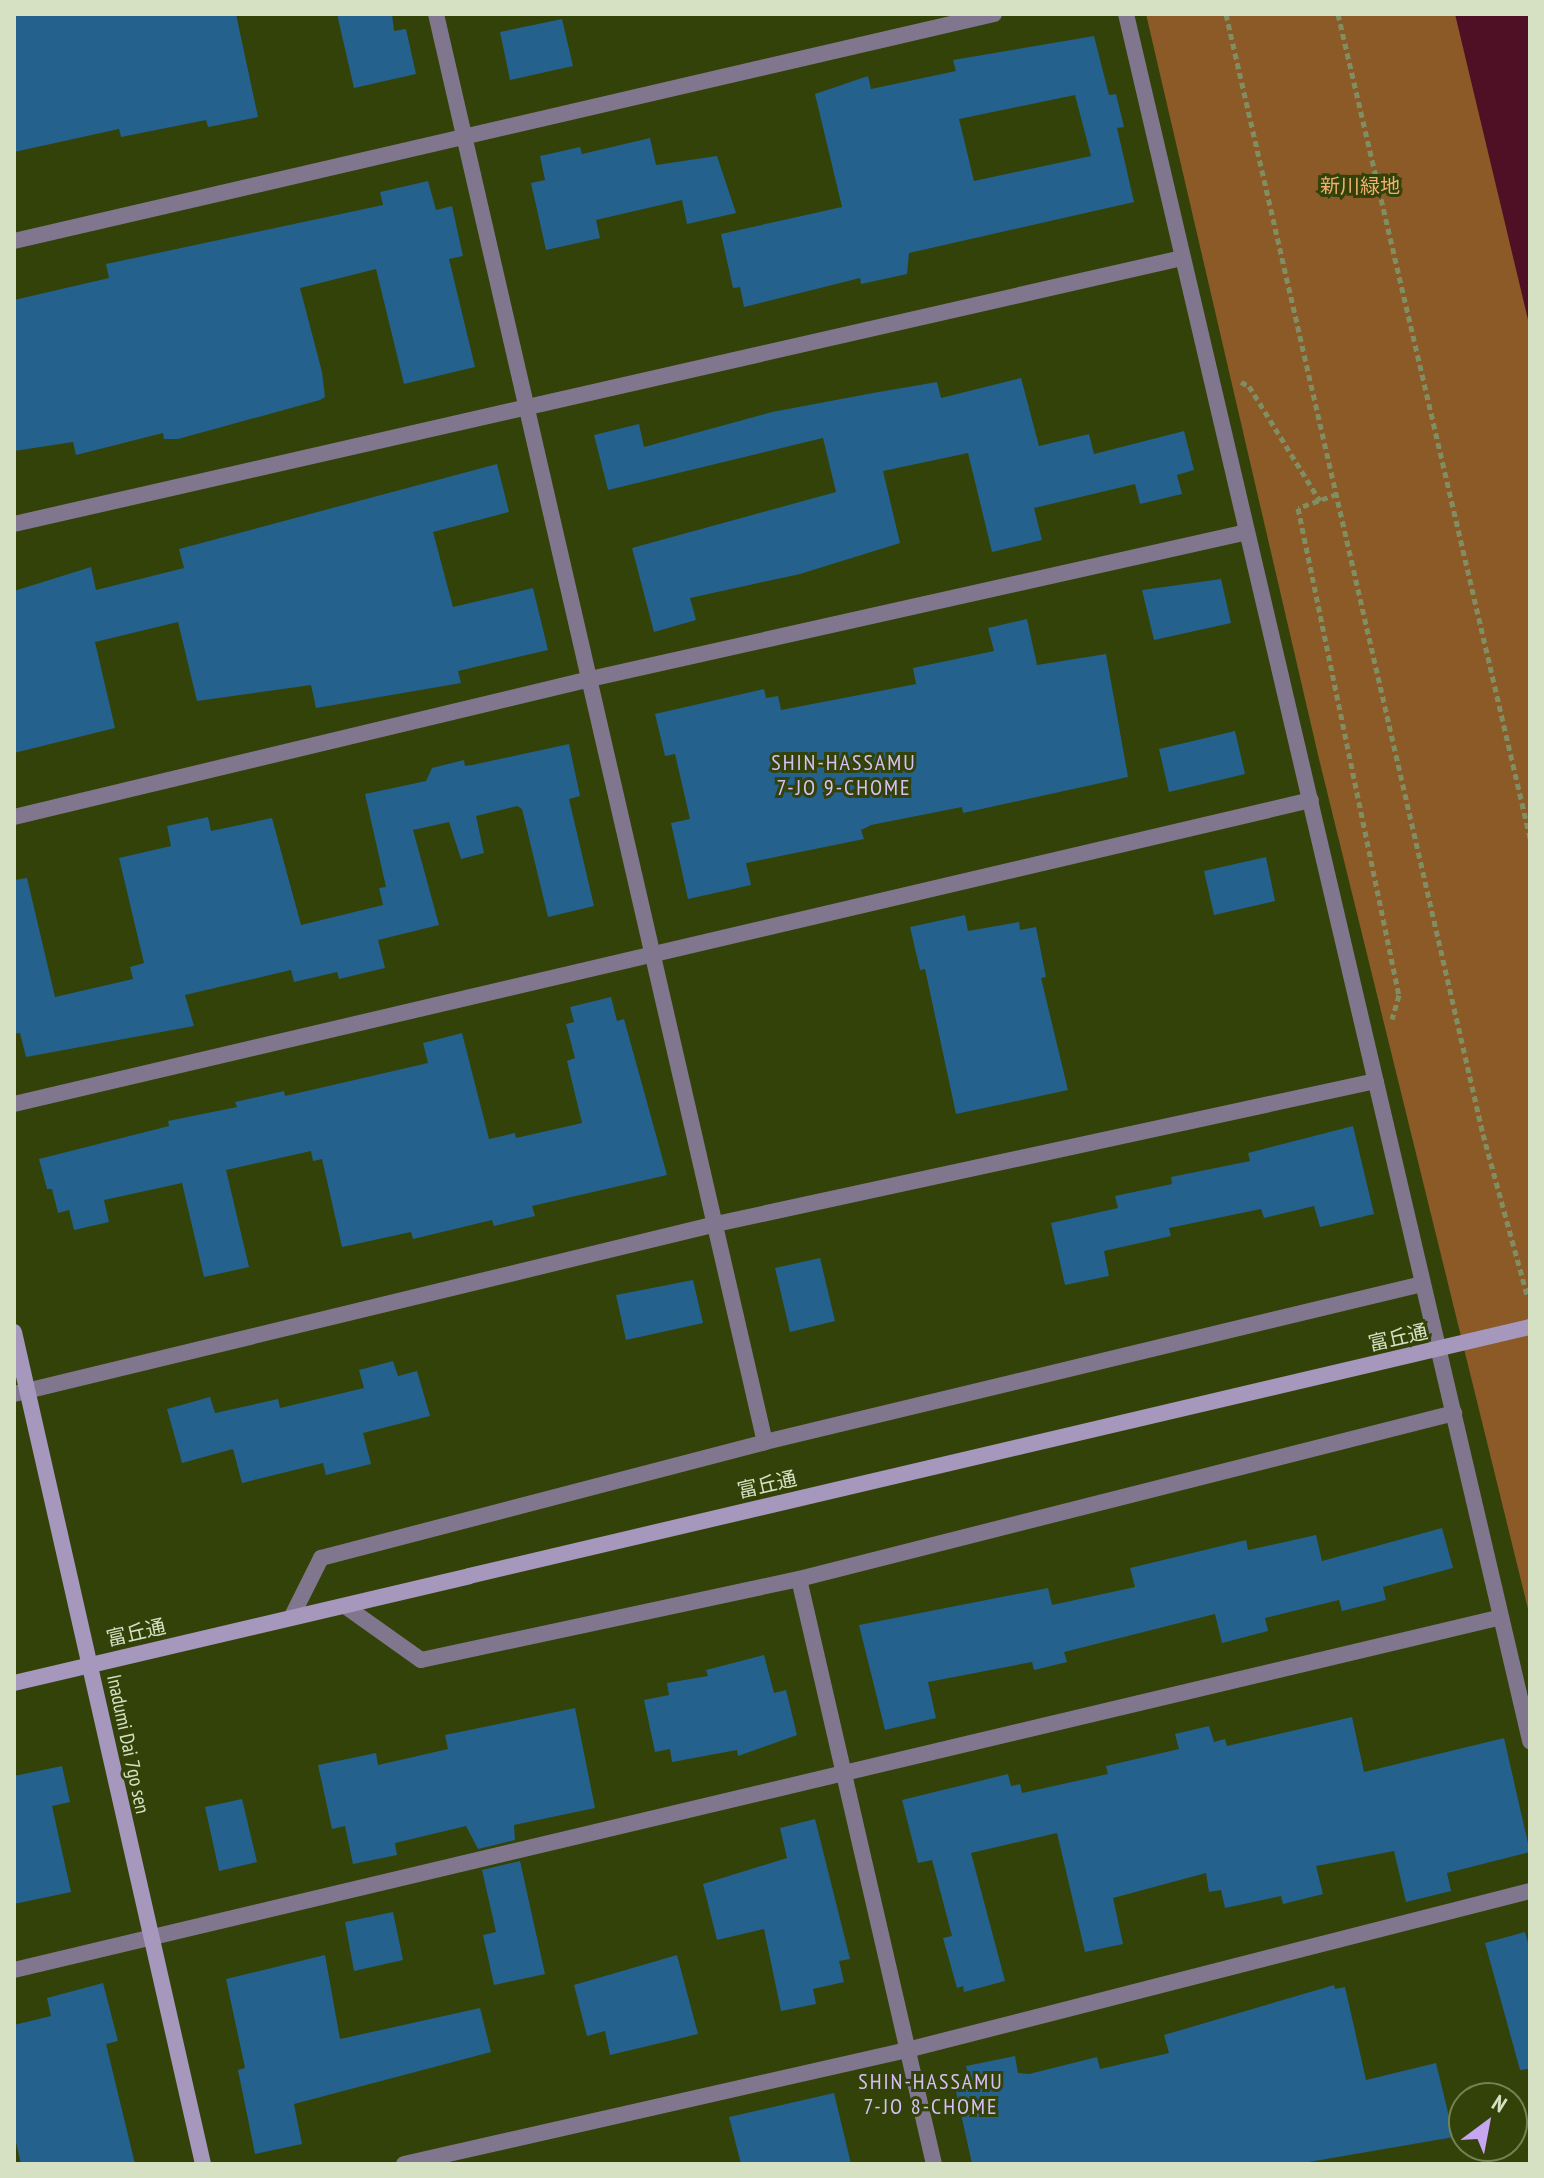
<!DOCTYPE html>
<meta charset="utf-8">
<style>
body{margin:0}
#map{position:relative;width:1544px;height:2178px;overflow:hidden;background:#334208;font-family:"PT Sans Narrow","Noto Sans JP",sans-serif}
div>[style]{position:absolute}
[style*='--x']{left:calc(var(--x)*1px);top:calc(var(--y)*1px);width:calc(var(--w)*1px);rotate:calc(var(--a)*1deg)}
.green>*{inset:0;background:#8b5a27}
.water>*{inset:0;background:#4f1026}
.building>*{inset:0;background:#24618d}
.path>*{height:5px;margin-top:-2.5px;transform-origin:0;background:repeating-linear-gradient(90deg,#818e62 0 6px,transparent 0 10px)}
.street>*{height:16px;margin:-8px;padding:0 8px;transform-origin:8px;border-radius:8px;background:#80778e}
.secondary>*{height:16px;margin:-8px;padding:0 8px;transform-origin:8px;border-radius:8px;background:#a697bc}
.secondary-bridge>*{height:16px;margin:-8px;padding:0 8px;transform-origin:8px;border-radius:8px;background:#a697bc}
span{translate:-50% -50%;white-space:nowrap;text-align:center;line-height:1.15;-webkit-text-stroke:6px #334208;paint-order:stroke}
.park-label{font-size:20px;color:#f1ae6e}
.street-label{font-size:20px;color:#d6e1c4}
.neighbourhood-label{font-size:22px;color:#d7c0f7;letter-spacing:2px}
.frame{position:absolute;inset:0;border:16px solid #d6e1c4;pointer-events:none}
.north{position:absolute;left:1448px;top:2082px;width:80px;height:80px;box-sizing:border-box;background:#334208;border:2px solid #748253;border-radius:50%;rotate:32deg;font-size:22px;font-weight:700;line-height:32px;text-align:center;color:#d6e1c4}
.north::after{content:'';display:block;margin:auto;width:28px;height:36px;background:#c6a6f0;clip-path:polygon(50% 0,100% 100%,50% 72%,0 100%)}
</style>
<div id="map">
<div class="green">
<i style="clip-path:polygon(1146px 14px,1530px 14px,1530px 1617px,1319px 759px)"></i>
</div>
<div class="water">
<i style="clip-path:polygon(1455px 14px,1530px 14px,1530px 328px)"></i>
</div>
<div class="building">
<i style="clip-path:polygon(14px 14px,236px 14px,258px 117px,208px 127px,206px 120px,121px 137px,119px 129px,14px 152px)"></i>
<i style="clip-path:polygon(337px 14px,392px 14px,394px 31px,406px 29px,416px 74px,354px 88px)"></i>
<i style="clip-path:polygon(562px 19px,573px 66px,510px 80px,500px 32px)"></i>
<i style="clip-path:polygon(evenodd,1094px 36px,1109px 95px,1116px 94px,1124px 127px,1117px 128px,1134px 202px,909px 253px,907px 274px,861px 284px,860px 278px,744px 307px,740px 287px,733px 288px,721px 234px,842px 207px,815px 94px,868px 76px,871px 89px,956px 71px,953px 60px,1094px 36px,1075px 95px,1091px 156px,974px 181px,959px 119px,1075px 95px)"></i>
<i style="clip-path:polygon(650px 138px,656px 165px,717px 156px,736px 213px,687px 224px,682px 200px,596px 220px,600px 238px,546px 250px,531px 183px,545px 180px,540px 156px,580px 147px,582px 154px)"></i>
<i style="clip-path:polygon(428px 181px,436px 210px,452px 206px,463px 256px,449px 259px,475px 367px,404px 384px,376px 269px,300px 288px,322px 372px,325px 397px,320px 400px,178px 439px,164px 439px,163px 433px,76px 455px,73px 442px,14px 451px,14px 300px,109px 278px,106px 264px,383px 205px,380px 192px)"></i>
<i style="clip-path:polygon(1021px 378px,1039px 446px,1089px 434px,1094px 454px,1184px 431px,1194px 470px,1177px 475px,1182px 494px,1140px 504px,1135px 484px,1034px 508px,1042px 540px,992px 552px,968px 453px,883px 471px,900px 543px,800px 574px,690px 598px,696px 620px,654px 632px,632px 548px,836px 492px,823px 438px,608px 490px,594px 435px,639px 424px,644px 447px,772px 412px,873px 393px,937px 382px,941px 398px)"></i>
<i style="clip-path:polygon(497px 464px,509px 512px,433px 532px,453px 607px,533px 588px,548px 650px,458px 671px,461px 683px,316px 708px,311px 685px,197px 701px,178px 622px,95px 642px,115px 728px,14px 753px,14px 591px,91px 567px,96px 590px,184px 568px,179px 549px)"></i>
<i style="clip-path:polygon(1221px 579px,1231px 623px,1154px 640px,1142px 590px)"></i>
<i style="clip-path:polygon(1027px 619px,1037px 665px,1106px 654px,1128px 777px,963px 813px,962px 807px,871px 825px,861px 830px,864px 839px,746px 863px,751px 885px,688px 899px,671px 823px,690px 819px,675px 754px,665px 756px,655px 714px,764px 689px,766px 698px,778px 696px,781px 710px,916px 684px,913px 668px,994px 651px,988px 628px)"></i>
<i style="clip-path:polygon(1235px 731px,1245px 774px,1169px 792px,1159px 749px)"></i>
<i style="clip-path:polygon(569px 744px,580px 796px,569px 799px,594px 906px,548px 917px,522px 809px,517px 806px,476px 816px,484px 853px,461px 859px,449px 822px,413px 830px,439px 925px,378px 940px,385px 968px,339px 979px,337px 972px,294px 982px,291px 970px,185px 995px,194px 1026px,26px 1057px,20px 1033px,14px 1034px,14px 880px,27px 878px,55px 997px,133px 979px,130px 967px,144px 963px,119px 858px,171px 846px,167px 826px,208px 817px,211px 831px,272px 818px,301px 925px,383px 905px,379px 888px,386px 887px,365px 794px,426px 781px,432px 768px,464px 760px,465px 766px,472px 765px)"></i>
<i style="clip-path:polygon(1266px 857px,1275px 901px,1214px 915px,1204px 871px)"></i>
<i style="clip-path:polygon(965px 915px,968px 931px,1019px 922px,1020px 930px,1036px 927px,1046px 977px,1041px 978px,1068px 1090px,956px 1114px,925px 969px,920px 970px,910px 927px)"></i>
<i style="clip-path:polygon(611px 997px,617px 1021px,624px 1019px,667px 1175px,532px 1206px,535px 1216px,494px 1226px,492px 1220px,413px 1239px,411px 1232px,342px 1247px,322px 1159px,313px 1161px,311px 1151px,226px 1170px,249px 1267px,204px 1277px,182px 1183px,104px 1200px,109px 1222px,74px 1230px,69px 1210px,58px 1213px,52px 1189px,47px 1189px,39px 1159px,169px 1126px,168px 1121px,237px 1107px,235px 1102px,284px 1091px,285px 1096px,428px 1063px,423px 1043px,462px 1033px,489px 1139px,515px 1133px,516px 1138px,582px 1123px,567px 1061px,575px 1058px,566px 1024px,574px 1022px,570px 1007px)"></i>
<i style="clip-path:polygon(1353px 1126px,1374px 1214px,1320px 1227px,1314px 1206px,1264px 1218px,1261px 1209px,1169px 1228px,1171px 1236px,1104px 1251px,1109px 1276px,1065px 1285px,1051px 1223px,1118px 1208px,1115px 1196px,1172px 1184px,1171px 1177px,1250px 1161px,1248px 1153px)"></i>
<i style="clip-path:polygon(820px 1258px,835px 1321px,790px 1332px,775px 1268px)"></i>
<i style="clip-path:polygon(693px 1280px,703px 1323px,626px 1340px,616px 1295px)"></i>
<i style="clip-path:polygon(393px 1361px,398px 1376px,417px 1371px,430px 1416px,363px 1433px,371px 1464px,326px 1475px,323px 1463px,242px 1483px,233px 1449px,182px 1463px,167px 1409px,210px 1397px,215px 1413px,278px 1399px,280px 1408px,364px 1388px,359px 1370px)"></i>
<i style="clip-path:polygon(1442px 1528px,1453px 1568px,1383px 1587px,1386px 1600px,1342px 1611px,1339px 1600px,1265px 1618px,1268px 1631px,1222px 1643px,1215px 1614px,1064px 1652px,1067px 1662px,1034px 1670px,1032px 1662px,928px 1682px,936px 1718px,885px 1730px,859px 1625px,1048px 1588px,1052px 1605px,1135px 1587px,1130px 1568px,1246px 1540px,1248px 1550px,1316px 1535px,1322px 1561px)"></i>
<i style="clip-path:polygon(764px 1655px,774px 1693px,786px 1690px,797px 1735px,738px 1756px,737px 1750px,672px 1762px,670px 1749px,655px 1752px,644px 1700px,669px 1695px,667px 1683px,708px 1676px,706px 1670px)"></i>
<i style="clip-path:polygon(575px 1708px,595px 1808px,514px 1825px,515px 1840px,478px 1849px,466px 1826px,395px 1843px,397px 1855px,353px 1864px,345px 1826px,332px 1829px,318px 1765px,376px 1753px,378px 1765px,448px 1749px,445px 1735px)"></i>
<i style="clip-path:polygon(1352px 1717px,1364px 1772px,1504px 1738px,1530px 1852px,1447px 1873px,1451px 1891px,1406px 1902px,1394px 1851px,1316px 1866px,1323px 1894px,1283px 1904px,1281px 1896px,1225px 1908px,1221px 1890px,1209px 1892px,1206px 1873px,1113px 1898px,1123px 1944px,1085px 1952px,1057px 1833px,971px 1853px,1005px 1981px,964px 1992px,963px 1986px,957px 1988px,943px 1938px,952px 1936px,932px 1860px,918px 1863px,902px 1800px,1008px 1774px,1011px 1786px,1020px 1784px,1022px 1793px,1108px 1774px,1106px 1766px,1179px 1749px,1175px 1734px,1209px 1726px,1214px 1742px,1225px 1739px,1227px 1746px)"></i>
<i style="clip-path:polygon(62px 1766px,70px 1802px,52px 1806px,71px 1892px,14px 1904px,14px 1776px)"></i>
<i style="clip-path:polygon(242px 1799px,257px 1862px,219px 1871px,205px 1807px)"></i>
<i style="clip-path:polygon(815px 1819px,850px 1959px,839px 1961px,844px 1982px,813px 1989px,816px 2004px,781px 2011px,764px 1929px,717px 1940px,703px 1884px,787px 1858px,780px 1828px)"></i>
<i style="clip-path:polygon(520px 1861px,545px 1974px,494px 1985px,483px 1935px,496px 1932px,482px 1870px)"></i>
<i style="clip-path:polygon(393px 1912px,403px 1960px,354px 1971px,345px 1922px)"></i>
<i style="clip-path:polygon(1525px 1932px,1530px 1950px,1530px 2069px,1520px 2070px,1485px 1943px)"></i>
<i style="clip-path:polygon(325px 1955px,340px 2039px,480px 2008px,491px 2052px,294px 2104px,302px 2144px,255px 2154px,238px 2070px,245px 2068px,226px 1979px)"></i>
<i style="clip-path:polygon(677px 1955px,698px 2034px,610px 2055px,605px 2031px,587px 2036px,574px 1985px)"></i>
<i style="clip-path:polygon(103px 1983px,118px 2041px,106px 2044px,135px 2164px,21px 2164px,14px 2134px,14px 2025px,51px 2016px,47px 1998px)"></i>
<i style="clip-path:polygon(1334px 1985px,1335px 1989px,1345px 1987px,1366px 2080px,1436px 2063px,1454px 2137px,1297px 2164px,972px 2164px,954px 2082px,969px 2078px,966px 2066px,1015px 2056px,1018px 2073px,1029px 2074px,1097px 2057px,1100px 2069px,1169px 2053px,1164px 2035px)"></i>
<i style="clip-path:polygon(834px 2093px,851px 2164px,741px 2164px,729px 2117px)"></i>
</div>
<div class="path">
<i style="--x:1226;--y:14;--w:1149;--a:77.08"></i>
<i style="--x:1483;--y:1134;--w:170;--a:74.7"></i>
<i style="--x:1338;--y:14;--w:846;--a:76.88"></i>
<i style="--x:1241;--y:382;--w:9;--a:27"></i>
<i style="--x:1249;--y:386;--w:135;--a:58.3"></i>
<i style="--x:1337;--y:494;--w:41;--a:160.3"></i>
<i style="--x:1298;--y:508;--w:497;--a:78.3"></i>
<i style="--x:1399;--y:995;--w:25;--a:106"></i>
</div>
<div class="street">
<i style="--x:436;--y:14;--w:1465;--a:77.03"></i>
<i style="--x:1126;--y:14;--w:1774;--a:76.83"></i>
<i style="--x:14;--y:241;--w:1006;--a:-13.04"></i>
<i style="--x:14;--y:524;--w:1198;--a:-12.83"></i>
<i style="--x:14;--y:817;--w:592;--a:-13.47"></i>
<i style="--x:590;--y:679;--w:673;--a:-12.61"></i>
<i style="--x:14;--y:1104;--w:1332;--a:-13.19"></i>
<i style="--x:14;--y:1394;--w:722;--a:-13.61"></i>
<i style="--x:716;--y:1224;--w:675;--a:-12.23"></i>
<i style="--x:799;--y:1579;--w:600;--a:77.01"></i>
<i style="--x:345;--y:1606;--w:93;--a:35.4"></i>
<i style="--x:421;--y:1660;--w:387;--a:-12.1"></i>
<i style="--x:799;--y:1579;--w:676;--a:-14.22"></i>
<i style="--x:292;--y:1616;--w:65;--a:-63.4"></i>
<i style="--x:321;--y:1558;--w:459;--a:-14.6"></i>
<i style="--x:765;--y:1442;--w:676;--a:-13.52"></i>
<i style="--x:14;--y:1970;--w:1528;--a:-13.35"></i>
<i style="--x:404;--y:2164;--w:516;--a:-12.77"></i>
<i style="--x:907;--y:2050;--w:643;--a:-14.32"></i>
</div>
<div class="secondary">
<i style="--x:14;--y:1332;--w:853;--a:77.2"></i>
<i style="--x:14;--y:1683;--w:467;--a:-13.2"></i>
</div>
<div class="secondary-bridge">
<i style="--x:469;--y:1576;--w:1090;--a:-13.21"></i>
</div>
<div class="park-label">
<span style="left:1360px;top:186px">新川緑地</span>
</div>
<div class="street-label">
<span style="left:1398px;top:1338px;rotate:-13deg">富丘通</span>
<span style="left:767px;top:1485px;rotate:-13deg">富丘通</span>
<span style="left:136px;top:1633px;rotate:-13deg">富丘通</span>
<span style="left:128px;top:1744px;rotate:78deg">Inadumi Dai 7go sen</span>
</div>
<div class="neighbourhood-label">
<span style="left:844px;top:775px">SHIN-HASSAMU<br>7-JO 9-CHOME</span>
<span style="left:931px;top:2094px">SHIN-HASSAMU<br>7-JO 8-CHOME</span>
</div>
<div class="frame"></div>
<div class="north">N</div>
</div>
